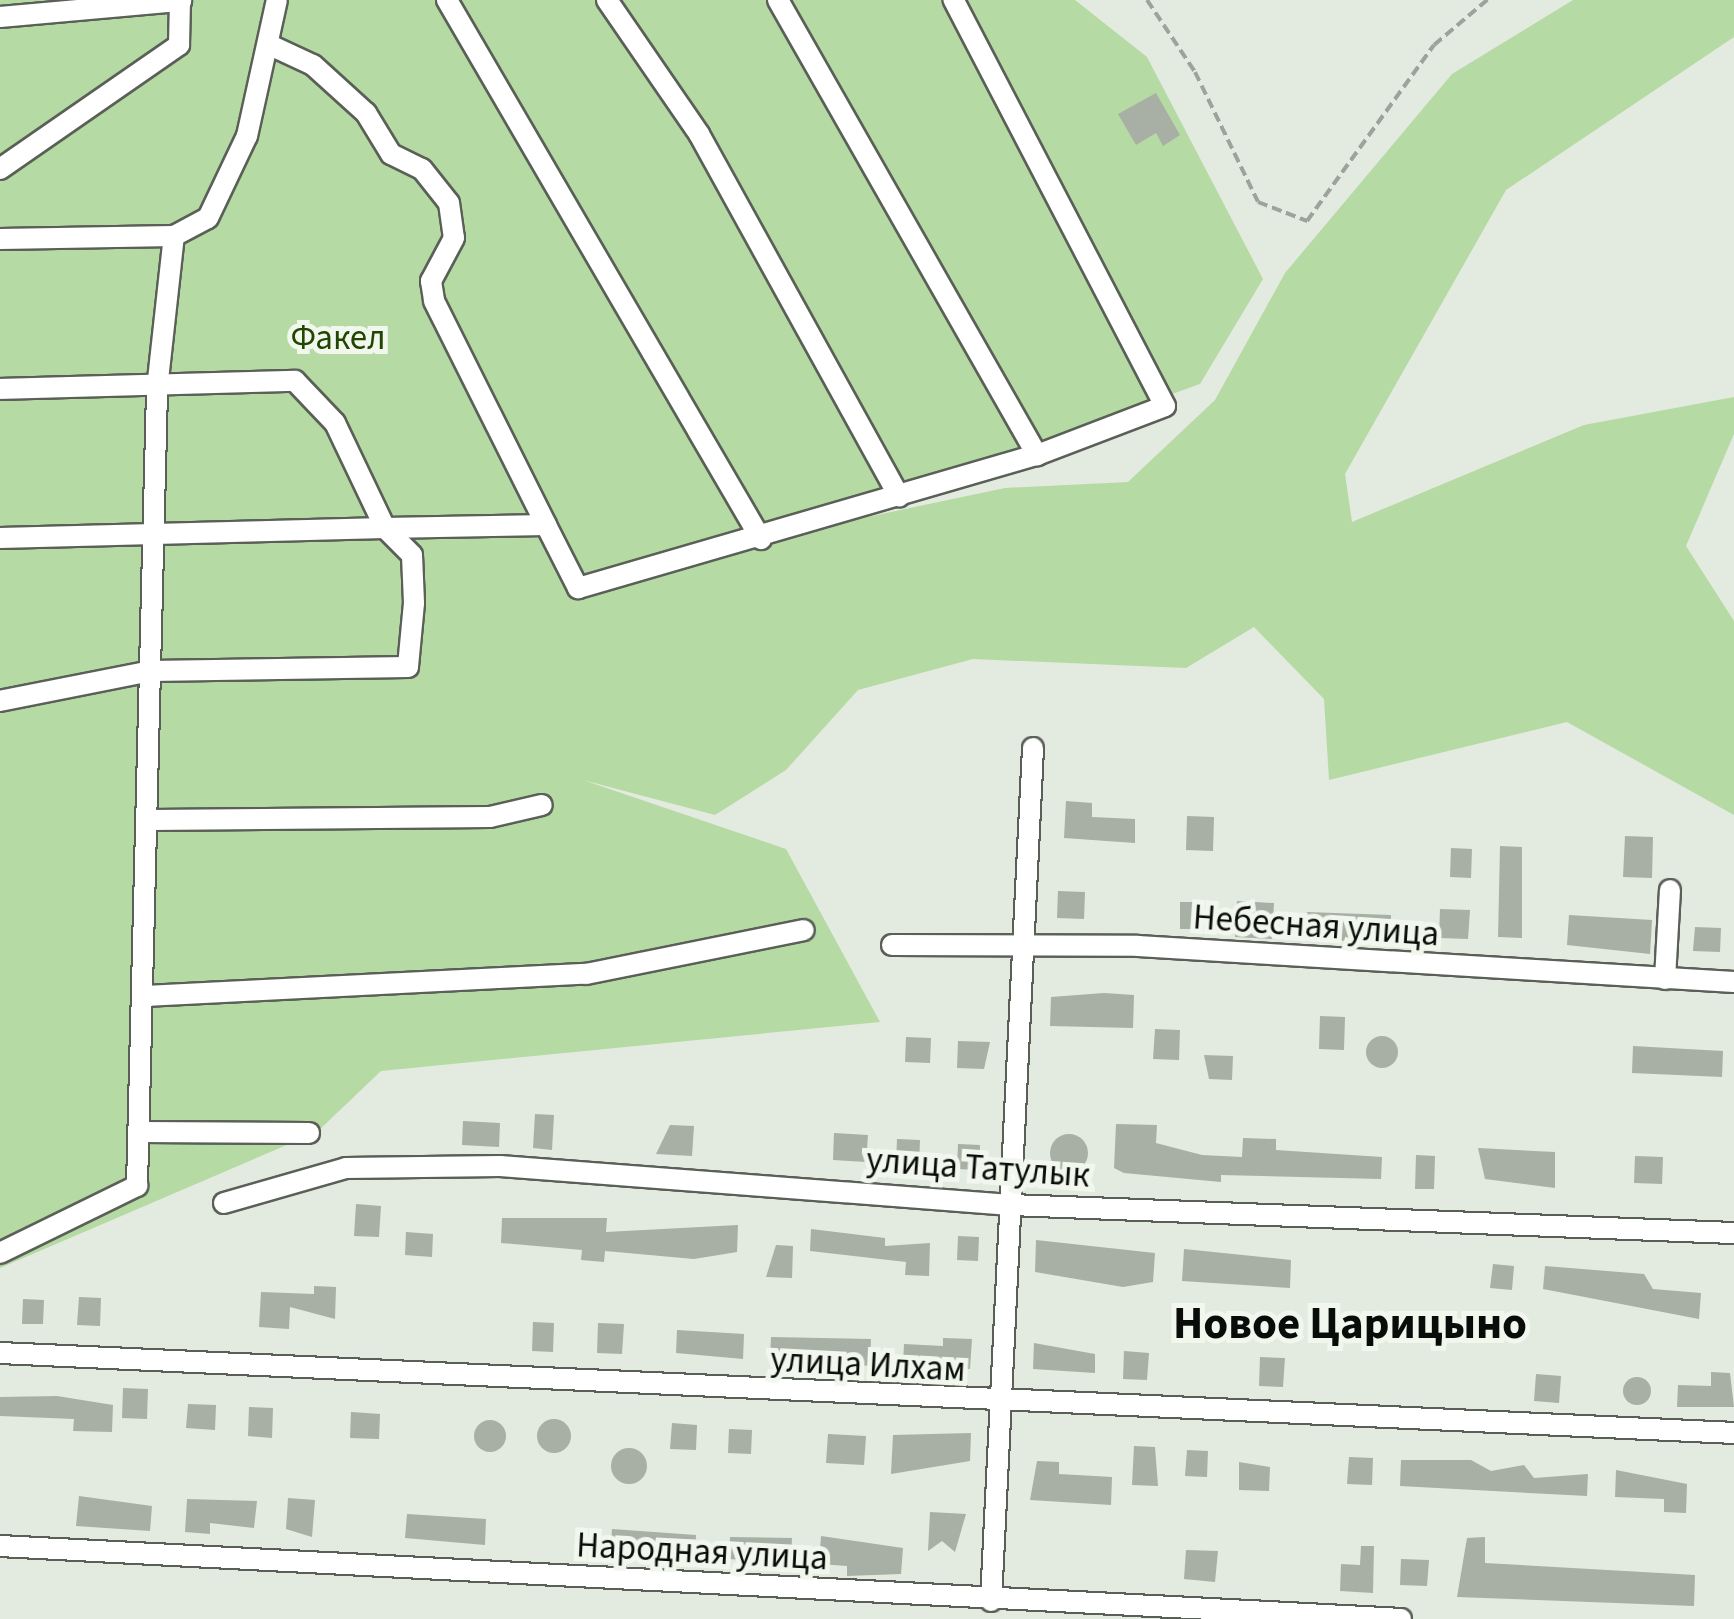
<!DOCTYPE html>
<meta charset="utf-8">
<style>
body{margin:0}
#map{position:relative;width:1734px;height:1619px;overflow:hidden;background:#e3eae0;font-family:"Source Sans 3",sans-serif}
div>[style]{position:absolute}
[style*='--x']{left:calc(var(--x)*1px);top:calc(var(--y)*1px);width:calc(var(--w)*1px);rotate:calc(var(--a)*1deg)}
.green>*{inset:0;background:#b6daa3}
.building>*{inset:0;background:#a8afa5}
.round{border-radius:50%}
.path>*{height:4px;margin-top:-2px;transform-origin:0;background:repeating-linear-gradient(90deg,#9da29b 0 10px,transparent 0 15px)}
.roads{filter:drop-shadow(2px 0 #5a6057) drop-shadow(-2px 0 #5a6057) drop-shadow(0 2px #5a6057) drop-shadow(0 -2px #5a6057)}
.minor>*{height:20px;margin:-10px;padding:0 10px;transform-origin:10px;border-radius:10px;background:#fff}
span{translate:-50% -50%;white-space:nowrap;text-align:center;line-height:1.15;-webkit-text-stroke:10px #f1f7ed;paint-order:stroke}
.park-label{font-size:35px;color:#214601}
.street-label{font-size:35px;color:#0a0c09}
.district-label{font-size:45px;color:#0a0c09;font-weight:700}
</style>
<div id="map">
<div class="green">
<i style="clip-path:polygon(0 0,1075px 0,1147px 57px,1263px 279px,1200px 384px,772px 537px,1005px 488px,1128px 482px,1215px 400px,1285px 273px,1452px 74px,1573px 0,1734px 0,1734px 37px,1506px 190px,1345px 474px,1352px 522px,1584px 425px,1734px 397px,1734px 434px,1686px 546px,1734px 621px,1734px 815px,1567px 722px,1329px 780px,1324px 699px,1254px 627px,1186px 668px,973px 659px,858px 690px,786px 770px,715px 815px,583px 780px,786px 849px,880px 1022px,381px 1071px,317px 1132px,0 1268px)"></i>
</div>
<div class="building">
<i style="clip-path:polygon(1156px 93px,1180px 135px,1163px 146px,1156px 133px,1136px 145px,1118px 114px)"></i>
<i style="clip-path:polygon(1066px 801px,1092px 803px,1092px 817px,1135px 819px,1135px 843px,1064px 838px)"></i>
<i style="clip-path:polygon(1187px 816px,1214px 817px,1213px 851px,1186px 850px)"></i>
<i style="clip-path:polygon(1625px 836px,1653px 837px,1652px 878px,1623px 877px)"></i>
<i style="clip-path:polygon(1500px 846px,1522px 847px,1522px 938px,1498px 937px)"></i>
<i style="clip-path:polygon(1451px 848px,1472px 849px,1471px 878px,1450px 877px)"></i>
<i style="clip-path:polygon(1058px 891px,1085px 892px,1084px 919px,1057px 918px)"></i>
<i style="clip-path:polygon(1237px 901px,1274px 903px,1272px 939px,1235px 937px)"></i>
<i style="clip-path:polygon(1180px 902px,1203px 902px,1203px 929px,1180px 929px)"></i>
<i style="clip-path:polygon(1440px 909px,1470px 910px,1468px 939px,1439px 938px)"></i>
<i style="clip-path:polygon(1307px 912px,1391px 915px,1390px 943px,1306px 939px)"></i>
<i style="clip-path:polygon(1569px 915px,1652px 920px,1650px 954px,1567px 945px)"></i>
<i style="clip-path:polygon(1695px 927px,1721px 928px,1720px 952px,1693px 951px)"></i>
<i style="clip-path:polygon(1104px 993px,1134px 995px,1133px 1028px,1050px 1026px,1051px 997px)"></i>
<i style="clip-path:polygon(1320px 1016px,1345px 1017px,1344px 1050px,1319px 1049px)"></i>
<i style="clip-path:polygon(1155px 1029px,1180px 1030px,1179px 1060px,1153px 1059px)"></i>
<i class="round" style="left:1366px;top:1036px;width:32px;height:32px"></i>
<i style="clip-path:polygon(906px 1037px,931px 1038px,930px 1063px,905px 1062px)"></i>
<i style="clip-path:polygon(958px 1041px,990px 1042px,984px 1069px,957px 1068px)"></i>
<i style="clip-path:polygon(1633px 1046px,1723px 1051px,1722px 1077px,1632px 1073px)"></i>
<i style="clip-path:polygon(1204px 1055px,1233px 1056px,1232px 1080px,1209px 1079px)"></i>
<i style="clip-path:polygon(535px 1114px,554px 1115px,552px 1150px,533px 1148px)"></i>
<i style="clip-path:polygon(463px 1121px,500px 1123px,499px 1147px,462px 1145px)"></i>
<i style="clip-path:polygon(1116px 1124px,1157px 1125px,1156px 1143px,1202px 1155px,1242px 1157px,1243px 1138px,1276px 1139px,1276px 1150px,1382px 1157px,1381px 1179px,1221px 1175px,1221px 1182px,1124px 1173px,1114px 1168px)"></i>
<i style="clip-path:polygon(670px 1125px,694px 1126px,692px 1156px,656px 1154px)"></i>
<i style="clip-path:polygon(834px 1133px,868px 1135px,866px 1162px,833px 1160px)"></i>
<i class="round" style="left:1050px;top:1134px;width:38px;height:38px"></i>
<i style="clip-path:polygon(897px 1139px,920px 1140px,919px 1166px,896px 1165px)"></i>
<i style="clip-path:polygon(958px 1144px,980px 1145px,979px 1170px,957px 1169px)"></i>
<i style="clip-path:polygon(1478px 1148px,1555px 1152px,1555px 1188px,1485px 1179px)"></i>
<i style="clip-path:polygon(1416px 1155px,1435px 1156px,1434px 1189px,1415px 1189px)"></i>
<i style="clip-path:polygon(1635px 1156px,1663px 1157px,1662px 1184px,1634px 1183px)"></i>
<i style="clip-path:polygon(356px 1204px,381px 1206px,379px 1237px,354px 1236px)"></i>
<i style="clip-path:polygon(502px 1218px,607px 1218px,606px 1232px,738px 1225px,737px 1252px,694px 1259px,605px 1251px,604px 1262px,581px 1260px,582px 1250px,501px 1243px)"></i>
<i style="clip-path:polygon(811px 1229px,885px 1238px,885px 1246px,930px 1243px,929px 1276px,905px 1275px,906px 1262px,810px 1251px)"></i>
<i style="clip-path:polygon(406px 1232px,433px 1234px,432px 1257px,405px 1255px)"></i>
<i style="clip-path:polygon(958px 1236px,979px 1237px,978px 1261px,957px 1260px)"></i>
<i style="clip-path:polygon(1036px 1240px,1155px 1253px,1153px 1282px,1123px 1287px,1035px 1272px)"></i>
<i style="clip-path:polygon(776px 1245px,793px 1246px,792px 1278px,766px 1277px)"></i>
<i style="clip-path:polygon(1184px 1249px,1291px 1260px,1290px 1288px,1182px 1281px)"></i>
<i style="clip-path:polygon(1493px 1264px,1514px 1266px,1512px 1290px,1490px 1288px)"></i>
<i style="clip-path:polygon(1545px 1266px,1644px 1274px,1653px 1289px,1701px 1293px,1699px 1319px,1543px 1289px)"></i>
<i style="clip-path:polygon(314px 1286px,336px 1287px,335px 1319px,290px 1307px,289px 1329px,259px 1327px,261px 1292px,314px 1294px)"></i>
<i style="clip-path:polygon(79px 1297px,101px 1298px,100px 1326px,77px 1325px)"></i>
<i style="clip-path:polygon(23px 1299px,44px 1300px,43px 1324px,22px 1324px)"></i>
<i style="clip-path:polygon(533px 1322px,554px 1323px,553px 1352px,532px 1351px)"></i>
<i style="clip-path:polygon(598px 1323px,624px 1324px,622px 1354px,597px 1353px)"></i>
<i style="clip-path:polygon(677px 1330px,744px 1334px,743px 1359px,676px 1353px)"></i>
<i style="clip-path:polygon(771px 1337px,871px 1339px,870px 1366px,770px 1359px)"></i>
<i style="clip-path:polygon(943px 1338px,972px 1339px,970px 1369px,903px 1365px,904px 1344px,943px 1346px)"></i>
<i style="clip-path:polygon(1034px 1343px,1095px 1354px,1095px 1373px,1033px 1369px)"></i>
<i style="clip-path:polygon(1124px 1351px,1149px 1353px,1147px 1380px,1123px 1379px)"></i>
<i style="clip-path:polygon(1260px 1357px,1285px 1358px,1283px 1387px,1259px 1386px)"></i>
<i style="clip-path:polygon(1711px 1372px,1730px 1373px,1734px 1407px,1677px 1407px,1678px 1385px,1711px 1386px)"></i>
<i style="clip-path:polygon(1536px 1374px,1561px 1376px,1559px 1403px,1534px 1401px)"></i>
<i class="round" style="left:1623px;top:1377px;width:28px;height:28px"></i>
<i style="clip-path:polygon(123px 1388px,148px 1389px,147px 1419px,122px 1418px)"></i>
<i style="clip-path:polygon(57px 1396px,113px 1405px,112px 1432px,73px 1431px,74px 1419px,0 1416px,0 1397px)"></i>
<i style="clip-path:polygon(188px 1404px,216px 1405px,215px 1430px,186px 1428px)"></i>
<i style="clip-path:polygon(249px 1407px,273px 1408px,272px 1438px,248px 1436px)"></i>
<i style="clip-path:polygon(351px 1412px,380px 1414px,379px 1439px,350px 1438px)"></i>
<i class="round" style="left:537px;top:1419px;width:34px;height:34px"></i>
<i class="round" style="left:474px;top:1420px;width:32px;height:32px"></i>
<i style="clip-path:polygon(672px 1423px,697px 1425px,696px 1450px,670px 1449px)"></i>
<i style="clip-path:polygon(729px 1429px,752px 1430px,751px 1454px,728px 1453px)"></i>
<i style="clip-path:polygon(971px 1433px,970px 1461px,891px 1474px,893px 1435px)"></i>
<i style="clip-path:polygon(828px 1434px,866px 1436px,864px 1465px,826px 1463px)"></i>
<i style="clip-path:polygon(1134px 1446px,1155px 1447px,1158px 1486px,1132px 1485px)"></i>
<i class="round" style="left:611px;top:1448px;width:36px;height:36px"></i>
<i style="clip-path:polygon(1187px 1450px,1208px 1451px,1207px 1477px,1185px 1476px)"></i>
<i style="clip-path:polygon(1349px 1457px,1373px 1458px,1372px 1485px,1347px 1484px)"></i>
<i style="clip-path:polygon(1401px 1460px,1471px 1460px,1491px 1471px,1524px 1465px,1534px 1478px,1588px 1474px,1587px 1496px,1400px 1486px)"></i>
<i style="clip-path:polygon(1037px 1461px,1059px 1462px,1059px 1474px,1112px 1477px,1111px 1505px,1030px 1500px)"></i>
<i style="clip-path:polygon(1239px 1462px,1270px 1467px,1269px 1491px,1239px 1490px)"></i>
<i style="clip-path:polygon(1616px 1470px,1687px 1484px,1686px 1513px,1664px 1512px,1664px 1499px,1615px 1497px)"></i>
<i style="clip-path:polygon(79px 1496px,152px 1506px,150px 1531px,76px 1526px)"></i>
<i style="clip-path:polygon(288px 1498px,315px 1500px,312px 1537px,286px 1529px)"></i>
<i style="clip-path:polygon(187px 1499px,257px 1501px,254px 1528px,210px 1523px,210px 1534px,185px 1532px)"></i>
<i style="clip-path:polygon(930px 1512px,966px 1514px,955px 1552px,942px 1541px,928px 1551px)"></i>
<i style="clip-path:polygon(407px 1514px,486px 1519px,485px 1545px,405px 1538px)"></i>
<i style="clip-path:polygon(612px 1529px,696px 1535px,695px 1559px,610px 1557px)"></i>
<i style="clip-path:polygon(821px 1536px,903px 1548px,901px 1574px,847px 1576px,847px 1566px,819px 1564px)"></i>
<i style="clip-path:polygon(730px 1537px,792px 1538px,791px 1563px,729px 1559px)"></i>
<i style="clip-path:polygon(1485px 1537px,1485px 1563px,1695px 1575px,1694px 1606px,1457px 1597px,1467px 1538px)"></i>
<i style="clip-path:polygon(1361px 1546px,1374px 1546px,1373px 1593px,1340px 1591px,1341px 1564px,1360px 1565px)"></i>
<i style="clip-path:polygon(1186px 1550px,1218px 1551px,1215px 1582px,1184px 1579px)"></i>
<i style="clip-path:polygon(1401px 1559px,1429px 1560px,1427px 1586px,1400px 1585px)"></i>
</div>
<div class="path">
<i style="--x:1147;--y:0;--w:87;--a:56.3"></i>
<i style="--x:1195;--y:72;--w:144;--a:64.1"></i>
<i style="--x:1258;--y:202;--w:53;--a:21.2"></i>
<i style="--x:1307;--y:221;--w:217;--a:-54.2"></i>
<i style="--x:1434;--y:45;--w:70;--a:-40.3"></i>
</div>
<div class="roads">
<div class="minor">
<i style="--x:447;--y:0;--w:624;--a:59.78"></i>
<i style="--x:607;--y:0;--w:163;--a:55.5"></i>
<i style="--x:699;--y:134;--w:414;--a:61.1"></i>
<i style="--x:778;--y:0;--w:524;--a:60.35"></i>
<i style="--x:0;--y:17;--w:182;--a:-5.1"></i>
<i style="--x:272;--y:46;--w:45;--a:24.9"></i>
<i style="--x:313;--y:65;--w:72;--a:42.2"></i>
<i style="--x:366;--y:113;--w:48;--a:58.6"></i>
<i style="--x:391;--y:154;--w:34;--a:26"></i>
<i style="--x:422;--y:169;--w:43;--a:51.5"></i>
<i style="--x:449;--y:203;--w:35;--a:82"></i>
<i style="--x:454;--y:238;--w:49;--a:118.1"></i>
<i style="--x:431;--y:281;--w:20;--a:81"></i>
<i style="--x:434;--y:301;--w:250;--a:63.4"></i>
<i style="--x:0;--y:169;--w:218;--a:-34.7"></i>
<i style="--x:179;--y:45;--w:45;--a:-88.7"></i>
<i style="--x:0;--y:239;--w:174;--a:-1"></i>
<i style="--x:174;--y:236;--w:38;--a:-28"></i>
<i style="--x:208;--y:218;--w:91;--a:-64.6"></i>
<i style="--x:247;--y:136;--w:139;--a:-77.6"></i>
<i style="--x:0;--y:389;--w:295;--a:-1.6"></i>
<i style="--x:295;--y:381;--w:58;--a:46.4"></i>
<i style="--x:335;--y:423;--w:116;--a:64.5"></i>
<i style="--x:385;--y:528;--w:161;--a:-1.1"></i>
<i style="--x:546;--y:525;--w:71;--a:63.1"></i>
<i style="--x:578;--y:588;--w:478;--a:-16.2"></i>
<i style="--x:1037;--y:455;--w:137;--a:-20.9"></i>
<i style="--x:1165;--y:406;--w:458;--a:-117.5"></i>
<i style="--x:0;--y:538;--w:385;--a:-1.5"></i>
<i style="--x:385;--y:528;--w:38;--a:45"></i>
<i style="--x:412;--y:555;--w:48;--a:87.6"></i>
<i style="--x:414;--y:603;--w:64;--a:95.4"></i>
<i style="--x:408;--y:667;--w:257;--a:179.1"></i>
<i style="--x:151;--y:671;--w:154;--a:168.8"></i>
<i style="--x:151;--y:820;--w:339;--a:-0.5"></i>
<i style="--x:490;--y:817;--w:53;--a:-13"></i>
<i style="--x:892;--y:945;--w:246;--a:0.2"></i>
<i style="--x:1138;--y:946;--w:597;--a:3.46"></i>
<i style="--x:1665;--y:979;--w:89;--a:-86.8"></i>
<i style="--x:145;--y:996;--w:442;--a:-2.9"></i>
<i style="--x:586;--y:974;--w:222;--a:-11.4"></i>
<i style="--x:141;--y:1132;--w:168;--a:0.3"></i>
<i style="--x:224;--y:1203;--w:127;--a:-16"></i>
<i style="--x:346;--y:1168;--w:154;--a:-0.7"></i>
<i style="--x:500;--y:1166;--w:512;--a:4.36"></i>
<i style="--x:1011;--y:1205;--w:724;--a:2.22"></i>
<i style="--x:0;--y:1253;--w:153;--a:-26.1"></i>
<i style="--x:137;--y:1186;--w:797;--a:-88.56"></i>
<i style="--x:157;--y:389;--w:154;--a:-83.7"></i>
<i style="--x:0;--y:1353;--w:1736;--a:2.64"></i>
<i style="--x:0;--y:1546;--w:1403;--a:2.98"></i>
<i style="--x:991;--y:1601;--w:854;--a:-87.18"></i>
</div>
</div>
<div class="park-label">
<span style="left:338px;top:338px">Факел</span>
</div>
<div class="street-label">
<span style="left:1316px;top:926px;rotate:4deg">Небесная улица</span>
<span style="left:978px;top:1168px;rotate:4deg">улица Татулык</span>
<span style="left:868px;top:1365px;rotate:3deg">улица Илхам</span>
<span style="left:702px;top:1552px;rotate:3deg">Народная улица</span>
</div>
<div class="district-label">
<span style="left:1350px;top:1325px">Новое Царицыно</span>
</div>
</div>
